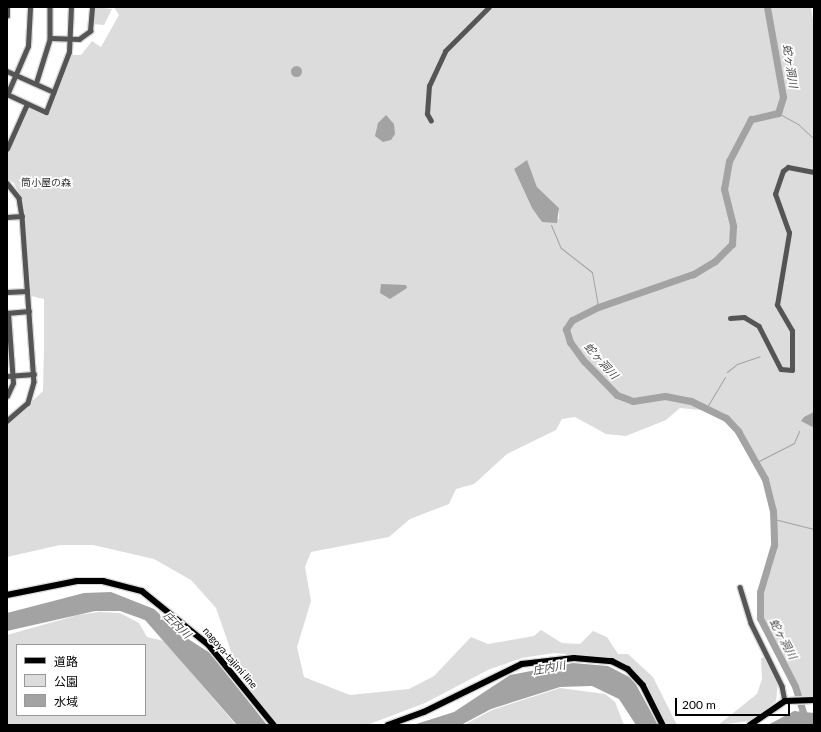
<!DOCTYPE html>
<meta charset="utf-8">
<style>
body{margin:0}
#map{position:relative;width:821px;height:732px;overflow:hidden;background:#fff;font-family:Lato,"Noto Sans JP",sans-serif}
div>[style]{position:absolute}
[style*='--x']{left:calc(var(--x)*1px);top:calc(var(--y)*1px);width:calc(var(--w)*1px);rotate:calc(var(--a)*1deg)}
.green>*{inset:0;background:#dcdcdc}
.water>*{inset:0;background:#a3a3a3}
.round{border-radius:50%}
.stream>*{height:1px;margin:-0.5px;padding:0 0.5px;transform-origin:0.5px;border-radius:0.5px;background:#a3a3a3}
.river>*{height:7px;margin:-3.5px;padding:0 3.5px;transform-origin:3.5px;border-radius:3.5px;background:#a3a3a3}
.roads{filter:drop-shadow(1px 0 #dbdbdb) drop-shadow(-1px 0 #dbdbdb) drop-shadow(0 1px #dbdbdb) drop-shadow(0 -1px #dbdbdb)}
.minor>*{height:4.5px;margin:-2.25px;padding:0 2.25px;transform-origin:2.25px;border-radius:2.25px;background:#555}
.major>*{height:5.5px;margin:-2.75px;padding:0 2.75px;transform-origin:2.75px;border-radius:2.75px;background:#000}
span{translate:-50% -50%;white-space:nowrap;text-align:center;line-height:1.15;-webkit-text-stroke:3.5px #fff;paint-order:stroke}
.park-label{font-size:10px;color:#333}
.street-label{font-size:10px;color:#000}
.water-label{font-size:11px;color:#444;font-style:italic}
.frame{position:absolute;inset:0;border:8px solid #000;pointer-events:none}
.legend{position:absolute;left:16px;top:644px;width:130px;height:72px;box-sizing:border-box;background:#fff;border:1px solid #999;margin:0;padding:5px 7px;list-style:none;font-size:12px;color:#000}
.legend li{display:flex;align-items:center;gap:8px;height:20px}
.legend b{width:20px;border:1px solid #999}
.scale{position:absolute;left:675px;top:698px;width:115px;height:18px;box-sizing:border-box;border:2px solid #000;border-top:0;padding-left:5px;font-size:12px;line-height:14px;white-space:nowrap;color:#000;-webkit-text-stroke:3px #fff;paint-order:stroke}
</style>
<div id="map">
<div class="green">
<i style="clip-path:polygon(94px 7px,112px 9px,104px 25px,94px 24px)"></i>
<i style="clip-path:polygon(evenodd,114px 7px,811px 7px,814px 26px,814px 412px,801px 421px,814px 428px,814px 697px,802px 696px,762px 618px,762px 592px,772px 567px,776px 538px,776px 509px,769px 480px,740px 429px,721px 412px,680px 408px,666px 420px,626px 436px,606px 434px,575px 417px,562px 419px,556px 430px,507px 454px,474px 484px,456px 489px,449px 504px,410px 519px,389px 537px,311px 552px,305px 567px,311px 601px,297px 647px,304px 677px,350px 695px,409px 689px,434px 676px,471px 637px,488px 644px,534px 636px,541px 630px,562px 643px,580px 644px,593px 631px,607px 637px,618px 654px,628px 654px,653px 677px,677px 725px,667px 725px,643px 680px,626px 664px,607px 657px,554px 653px,522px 658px,490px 669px,425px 703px,367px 725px,278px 725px,242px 683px,216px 608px,191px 580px,154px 559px,93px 545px,60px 545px,7px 557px,7px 425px,43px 391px,44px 350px,44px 299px,31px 296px,24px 206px,14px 183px,7px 179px,7px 155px,29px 107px,47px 114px,70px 55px,81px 55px,92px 41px,101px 47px,119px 15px,114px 7px,527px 161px,537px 187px,559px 208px,559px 219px,532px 208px,514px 169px,527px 161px)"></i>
<i style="clip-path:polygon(evenodd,99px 612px,120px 613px,139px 623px,147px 637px,164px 641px,236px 725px,7px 725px,7px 635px,78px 615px,99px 612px,17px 645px,145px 645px,145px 715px,17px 715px,17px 645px)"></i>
<i style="clip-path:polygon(761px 658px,766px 658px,778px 681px,776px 701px,751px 721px,718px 725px,757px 694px,762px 679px)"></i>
<i style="clip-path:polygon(560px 688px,605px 694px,615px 702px,624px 725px,464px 725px,492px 710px)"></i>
</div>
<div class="water">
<i class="round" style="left:290.5px;top:65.5px;width:11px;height:11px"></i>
<i style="clip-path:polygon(386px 115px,394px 124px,395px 134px,391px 140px,383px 142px,375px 136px,378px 123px)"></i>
<i style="clip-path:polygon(527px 160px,537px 187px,559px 208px,557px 223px,542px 222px,532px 208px,514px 169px)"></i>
<i style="clip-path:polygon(381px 284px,406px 285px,407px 288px,390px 299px,380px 293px)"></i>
<i style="clip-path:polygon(814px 412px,814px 428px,801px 421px,804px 417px)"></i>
<i style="clip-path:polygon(111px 592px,154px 609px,182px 635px,210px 653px,267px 725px,237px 725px,145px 620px,120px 611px,95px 611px,7px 631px,7px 613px,84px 593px)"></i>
<i style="clip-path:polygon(573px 663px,608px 666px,633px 679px,658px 725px,636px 725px,619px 699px,592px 686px,560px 687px,491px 709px,461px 725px,413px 725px,454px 712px,510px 675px)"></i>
<i style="clip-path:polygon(794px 711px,814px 713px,814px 725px,768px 725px)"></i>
</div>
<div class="stream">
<i style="--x:778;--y:113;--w:23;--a:29"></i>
<i style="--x:798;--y:124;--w:22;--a:43"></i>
<i style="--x:551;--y:225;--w:25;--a:67"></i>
<i style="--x:561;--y:248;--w:39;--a:38"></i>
<i style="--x:592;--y:272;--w:36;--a:80"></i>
<i style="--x:727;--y:372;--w:13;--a:-39"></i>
<i style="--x:737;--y:364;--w:24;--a:-19"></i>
<i style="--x:707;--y:407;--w:35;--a:-59"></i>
<i style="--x:755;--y:463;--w:44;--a:-27.1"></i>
<i style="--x:794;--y:443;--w:13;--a:-67"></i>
<i style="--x:774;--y:519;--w:41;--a:14"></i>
</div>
<div class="river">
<i style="--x:767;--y:7;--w:91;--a:79.9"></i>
<i style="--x:783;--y:97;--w:17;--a:107"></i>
<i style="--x:778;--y:113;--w:28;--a:167"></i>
<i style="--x:751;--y:119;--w:47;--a:117.6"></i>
<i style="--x:729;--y:161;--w:28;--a:100"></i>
<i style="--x:724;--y:189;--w:38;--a:76"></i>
<i style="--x:733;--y:226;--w:18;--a:93"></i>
<i style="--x:732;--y:244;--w:24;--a:135"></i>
<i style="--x:715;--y:261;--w:26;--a:149"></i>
<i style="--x:693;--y:274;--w:101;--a:160.8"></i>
<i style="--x:598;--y:307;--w:29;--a:153"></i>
<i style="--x:572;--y:320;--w:11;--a:124"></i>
<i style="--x:566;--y:329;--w:14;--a:73"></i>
<i style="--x:570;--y:342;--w:24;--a:54"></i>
<i style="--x:584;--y:361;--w:47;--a:45.9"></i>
<i style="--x:617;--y:395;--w:17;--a:21"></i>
<i style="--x:633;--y:401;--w:32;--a:-9"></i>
<i style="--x:665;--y:396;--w:26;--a:11"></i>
<i style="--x:691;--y:401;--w:39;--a:26"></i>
<i style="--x:726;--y:418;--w:18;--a:47"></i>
<i style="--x:738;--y:431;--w:55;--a:60.6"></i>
<i style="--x:765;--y:479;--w:33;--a:76"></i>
<i style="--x:773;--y:511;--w:34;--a:88"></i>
<i style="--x:774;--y:545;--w:49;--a:106.6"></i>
<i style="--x:760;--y:592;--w:26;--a:90"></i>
<i style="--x:760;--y:618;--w:76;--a:62.8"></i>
<i style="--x:795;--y:686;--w:37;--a:73"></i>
</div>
<div class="roads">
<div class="minor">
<i style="--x:50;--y:7;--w:31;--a:90"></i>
<i style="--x:50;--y:38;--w:29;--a:2"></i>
<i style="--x:79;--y:39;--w:14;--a:-36"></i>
<i style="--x:90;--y:31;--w:24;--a:-85"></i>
<i style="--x:7;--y:16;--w:9;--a:-90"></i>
<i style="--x:7;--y:71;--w:51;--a:24.1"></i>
<i style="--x:36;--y:83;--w:47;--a:-72.7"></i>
<i style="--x:7;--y:94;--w:43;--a:24.8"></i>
<i style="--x:46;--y:112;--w:64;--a:-69"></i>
<i style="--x:69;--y:52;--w:45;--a:-87.5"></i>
<i style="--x:7;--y:95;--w:53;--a:-66.8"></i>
<i style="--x:28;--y:46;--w:39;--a:-87"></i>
<i style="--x:431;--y:121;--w:8;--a:-120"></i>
<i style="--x:427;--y:114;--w:28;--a:-86"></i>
<i style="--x:429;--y:86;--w:38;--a:-65"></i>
<i style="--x:445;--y:51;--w:62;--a:-45"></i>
<i style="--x:7;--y:149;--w:49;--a:-66"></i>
<i style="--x:7;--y:183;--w:19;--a:51"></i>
<i style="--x:19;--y:198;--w:18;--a:81"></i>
<i style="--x:22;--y:216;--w:166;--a:85.9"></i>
<i style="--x:34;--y:382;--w:22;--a:106"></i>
<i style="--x:28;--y:403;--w:28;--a:139"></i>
<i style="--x:7;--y:217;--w:15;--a:-4"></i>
<i style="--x:7;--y:292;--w:20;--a:-3"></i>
<i style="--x:7;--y:313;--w:22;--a:-5"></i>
<i style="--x:730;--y:318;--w:14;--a:-4"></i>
<i style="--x:744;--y:317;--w:17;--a:31"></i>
<i style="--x:759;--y:326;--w:48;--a:62.9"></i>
<i style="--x:781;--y:369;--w:11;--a:5"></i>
<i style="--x:792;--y:370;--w:39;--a:-90"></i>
<i style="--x:792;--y:331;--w:30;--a:-120"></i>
<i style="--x:777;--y:305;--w:73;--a:-80.5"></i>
<i style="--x:789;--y:233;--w:41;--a:-109.7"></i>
<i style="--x:775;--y:194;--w:24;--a:-71"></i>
<i style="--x:783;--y:171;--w:6;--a:-39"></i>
<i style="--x:788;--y:167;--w:26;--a:11"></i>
<i style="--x:7;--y:376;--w:27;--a:-4"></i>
<i style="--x:7;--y:396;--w:14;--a:-65"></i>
<i style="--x:13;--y:383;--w:70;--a:-94.1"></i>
<i style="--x:740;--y:587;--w:38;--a:73"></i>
<i style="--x:751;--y:623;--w:70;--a:63.8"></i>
<i style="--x:782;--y:686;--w:15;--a:79"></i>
</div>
<div class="major">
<i style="--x:7;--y:595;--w:71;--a:-11.3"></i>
<i style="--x:77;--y:581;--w:26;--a:0"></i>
<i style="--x:103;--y:581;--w:40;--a:14.4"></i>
<i style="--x:142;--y:591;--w:86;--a:38.9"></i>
<i style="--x:209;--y:645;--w:103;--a:50.9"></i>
<i style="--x:388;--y:725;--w:38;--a:-20"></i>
<i style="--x:424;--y:712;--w:109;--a:-26.1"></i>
<i style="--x:522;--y:664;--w:52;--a:-6.6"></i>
<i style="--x:574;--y:658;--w:38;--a:5"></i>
<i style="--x:612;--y:661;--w:18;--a:27"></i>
<i style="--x:628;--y:669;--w:22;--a:47"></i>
<i style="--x:643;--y:685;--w:45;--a:63.4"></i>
<i style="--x:750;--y:725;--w:42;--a:-34.4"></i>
<i style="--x:785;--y:701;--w:29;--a:-2"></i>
</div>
</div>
<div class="park-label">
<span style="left:46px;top:183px">筒小屋の森</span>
</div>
<div class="street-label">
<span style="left:230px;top:658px;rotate:49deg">nagoya-tajimi line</span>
</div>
<div class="water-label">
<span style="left:790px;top:66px;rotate:81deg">蛇ヶ洞川</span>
<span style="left:601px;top:361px;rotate:48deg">蛇ヶ洞川</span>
<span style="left:177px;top:625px;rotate:44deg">庄内川</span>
<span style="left:783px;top:639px;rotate:62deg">蛇ヶ洞川</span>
<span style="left:549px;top:668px;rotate:-10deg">庄内川</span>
</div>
<div class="frame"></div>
<ul class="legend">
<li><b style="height:5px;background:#000"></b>道路</li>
<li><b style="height:11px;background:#dcdcdc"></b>公園</li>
<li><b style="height:11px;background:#a3a3a3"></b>水域</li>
</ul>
<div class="scale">200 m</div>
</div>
